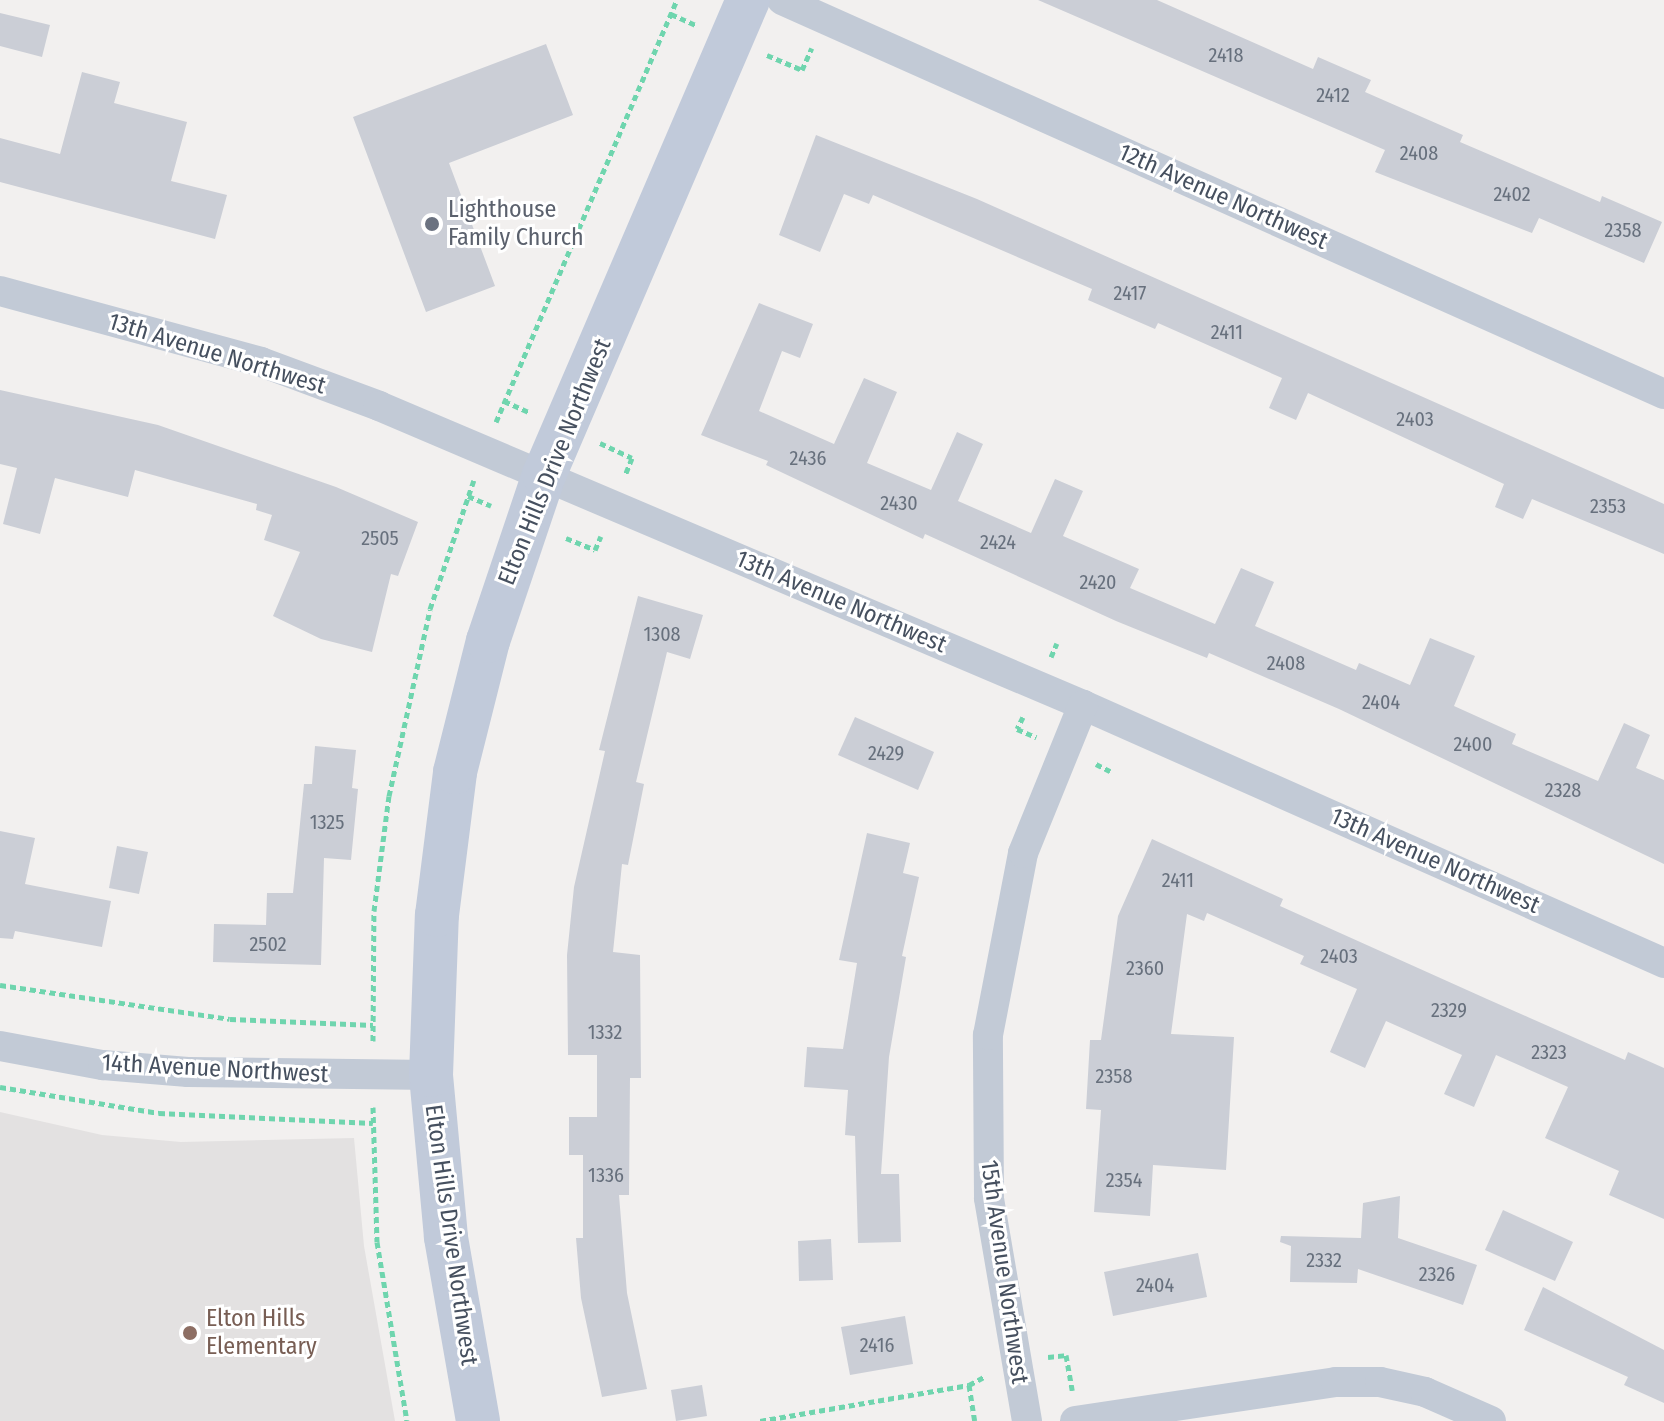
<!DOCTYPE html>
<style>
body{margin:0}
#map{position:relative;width:1664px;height:1421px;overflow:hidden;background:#f2f0ef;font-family:"Fira Sans Condensed",sans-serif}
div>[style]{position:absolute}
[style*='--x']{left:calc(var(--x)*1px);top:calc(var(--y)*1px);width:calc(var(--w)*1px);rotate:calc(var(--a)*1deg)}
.education>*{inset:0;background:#e3e1e1}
.building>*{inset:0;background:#cbced6}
.path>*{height:5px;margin-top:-2.5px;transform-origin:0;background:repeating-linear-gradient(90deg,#6fd5ae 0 6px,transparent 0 10px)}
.minor>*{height:30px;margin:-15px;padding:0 15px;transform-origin:15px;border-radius:15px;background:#c2cad6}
.secondary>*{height:44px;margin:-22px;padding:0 22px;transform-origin:22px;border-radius:22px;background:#c1cada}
.dots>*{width:22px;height:22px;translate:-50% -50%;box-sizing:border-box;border:4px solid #fff;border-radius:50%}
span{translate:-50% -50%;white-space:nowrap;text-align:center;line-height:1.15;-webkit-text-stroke:6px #fff;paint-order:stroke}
.number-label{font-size:20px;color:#67707d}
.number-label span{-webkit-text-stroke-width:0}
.street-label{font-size:24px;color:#46505f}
.worship-label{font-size:24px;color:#5b616d}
.left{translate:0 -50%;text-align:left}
.education-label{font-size:24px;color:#785e54}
</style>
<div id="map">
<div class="education">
<i style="clip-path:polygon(0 1112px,102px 1135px,181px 1142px,354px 1138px,364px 1246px,395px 1421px,0 1421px)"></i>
</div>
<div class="building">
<i style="clip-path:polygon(1038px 0,1157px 0,1313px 69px,1318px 57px,1371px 80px,1365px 92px,1463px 135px,1460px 142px,1600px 202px,1602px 196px,1662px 222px,1644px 263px,1539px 218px,1532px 233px,1375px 172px,1385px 150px)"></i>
<i style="clip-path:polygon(0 13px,50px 25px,42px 57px,0 46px)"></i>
<i style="clip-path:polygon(546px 44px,573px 115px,449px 163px,495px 286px,426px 312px,353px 117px)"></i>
<i style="clip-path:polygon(82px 72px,120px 82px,114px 103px,187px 122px,171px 181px,227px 195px,215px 239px,0 182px,0 138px,60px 154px)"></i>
<i style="clip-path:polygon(816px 135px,977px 199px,1664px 504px,1664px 554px,1532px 499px,1523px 519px,1495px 507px,1504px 484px,1308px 393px,1296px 420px,1269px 408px,1282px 378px,1158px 323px,1155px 329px,1088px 300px,1092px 289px,873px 195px,869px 204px,844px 194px,820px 252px,779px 235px)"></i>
<i style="clip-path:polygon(759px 303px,813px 324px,800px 358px,782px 351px,759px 411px,834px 444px,864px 378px,897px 392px,867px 463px,931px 490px,957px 432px,983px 444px,958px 501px,1031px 533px,1055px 479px,1083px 491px,1063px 536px,1139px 569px,1130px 588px,1215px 624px,1241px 568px,1274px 582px,1255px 626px,1356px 670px,1359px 663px,1410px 685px,1430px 638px,1475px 656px,1454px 706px,1516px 734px,1512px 744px,1598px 781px,1624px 723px,1650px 735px,1636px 768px,1664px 780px,1664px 864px,1339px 709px,1209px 653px,1207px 658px,1116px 621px,925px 534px,923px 539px,766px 465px,768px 461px,701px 435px)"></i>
<i style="clip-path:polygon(0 390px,158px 425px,336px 487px,418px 522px,398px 576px,391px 574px,372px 652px,321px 639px,273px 616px,300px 552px,264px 540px,272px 515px,256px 510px,257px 504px,135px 470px,128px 497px,55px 478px,40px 534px,3px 524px,17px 468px,0 464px)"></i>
<i style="clip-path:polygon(638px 596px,703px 615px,690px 659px,667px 652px,636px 782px,644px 784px,628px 865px,622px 864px,613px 952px,640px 955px,641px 1078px,630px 1078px,629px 1195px,619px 1195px,627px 1293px,647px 1389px,602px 1397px,581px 1298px,576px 1238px,583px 1238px,583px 1155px,569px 1155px,569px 1117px,597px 1117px,597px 1055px,568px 1055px,567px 955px,574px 887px,605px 751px,599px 750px)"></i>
<i style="clip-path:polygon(855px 717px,934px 752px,918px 790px,838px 755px)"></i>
<i style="clip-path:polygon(315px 746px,356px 750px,352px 788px,358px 789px,351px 860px,324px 858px,321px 965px,213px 962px,214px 924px,266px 925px,267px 893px,293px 893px,304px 784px,312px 784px)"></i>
<i style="clip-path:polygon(0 831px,35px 838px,25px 884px,111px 901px,102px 947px,15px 931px,13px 939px,0 938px)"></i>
<i style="clip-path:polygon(867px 833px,910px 843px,903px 873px,919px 877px,902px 956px,906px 957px,889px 1057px,881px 1174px,899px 1174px,901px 1242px,858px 1243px,855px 1136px,845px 1135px,848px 1090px,804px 1087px,807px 1047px,843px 1049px,857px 963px,839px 960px)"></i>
<i style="clip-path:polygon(1152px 839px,1283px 899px,1280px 906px,1487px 999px,1625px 1060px,1628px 1052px,1664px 1068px,1664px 1219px,1609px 1195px,1619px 1171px,1545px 1138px,1568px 1087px,1496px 1055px,1474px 1107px,1444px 1094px,1462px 1055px,1386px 1021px,1365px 1068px,1330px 1052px,1357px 989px,1300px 964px,1304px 956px,1207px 913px,1204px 921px,1187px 914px,1171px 1034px,1234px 1037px,1226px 1170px,1153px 1165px,1150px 1216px,1094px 1212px,1101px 1110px,1086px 1109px,1090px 1040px,1101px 1040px,1118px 916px)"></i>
<i style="clip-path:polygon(117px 846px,148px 852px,139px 894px,109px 888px)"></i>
<i style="clip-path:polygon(1400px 1196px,1398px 1238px,1477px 1265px,1463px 1305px,1358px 1269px,1357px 1283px,1290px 1282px,1291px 1246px,1280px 1242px,1281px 1236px,1361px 1238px,1363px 1203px)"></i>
<i style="clip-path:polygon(1503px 1210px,1573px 1242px,1555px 1281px,1485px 1250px)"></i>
<i style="clip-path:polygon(831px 1239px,833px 1280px,799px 1281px,798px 1241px)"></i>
<i style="clip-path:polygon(1198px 1253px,1207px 1297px,1113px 1316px,1104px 1272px)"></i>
<i style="clip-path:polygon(1543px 1287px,1664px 1350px,1664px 1403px,1624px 1385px,1628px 1377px,1524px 1330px)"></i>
<i style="clip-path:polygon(905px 1316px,913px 1364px,850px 1375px,841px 1327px)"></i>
<i style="clip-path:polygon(702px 1385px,707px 1416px,676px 1421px,671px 1390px)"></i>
</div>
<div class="path">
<i style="--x:671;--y:14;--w:27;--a:24"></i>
<i style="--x:767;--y:55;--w:38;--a:23"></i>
<i style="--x:802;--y:70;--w:24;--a:-66"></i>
<i style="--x:504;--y:401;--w:27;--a:24"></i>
<i style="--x:496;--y:422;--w:459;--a:-66.8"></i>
<i style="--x:600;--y:443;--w:35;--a:25"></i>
<i style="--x:632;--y:458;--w:18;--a:112"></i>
<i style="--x:468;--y:496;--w:25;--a:23"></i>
<i style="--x:566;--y:538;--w:31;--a:22"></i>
<i style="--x:595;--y:550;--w:15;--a:-67"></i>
<i style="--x:1051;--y:657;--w:15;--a:-67"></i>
<i style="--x:1023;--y:717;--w:13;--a:117"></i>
<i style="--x:1017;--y:729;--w:21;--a:23"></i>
<i style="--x:1096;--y:764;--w:16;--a:27"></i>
<i style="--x:0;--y:985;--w:232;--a:8.4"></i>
<i style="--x:230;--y:1019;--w:143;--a:2.4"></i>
<i style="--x:373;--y:1041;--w:130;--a:-89.6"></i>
<i style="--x:374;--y:911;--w:116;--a:-82.6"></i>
<i style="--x:389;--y:796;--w:191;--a:-77.6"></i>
<i style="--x:430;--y:609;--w:136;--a:-71.2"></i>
<i style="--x:0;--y:1087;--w:161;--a:9.3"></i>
<i style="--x:159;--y:1113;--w:214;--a:2.7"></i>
<i style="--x:373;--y:1107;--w:135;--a:88.3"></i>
<i style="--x:377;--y:1242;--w:181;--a:80.5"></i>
<i style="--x:1048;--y:1357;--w:18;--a:-6"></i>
<i style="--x:1066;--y:1355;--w:36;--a:80"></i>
<i style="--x:969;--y:1385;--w:36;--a:81"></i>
<i style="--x:760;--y:1421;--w:212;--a:-9.8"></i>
<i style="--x:969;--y:1385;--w:19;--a:-28"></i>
</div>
<div class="minor">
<i style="--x:782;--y:0;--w:966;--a:24.07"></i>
<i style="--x:0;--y:291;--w:270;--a:15.2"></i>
<i style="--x:261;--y:362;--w:126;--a:20.4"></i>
<i style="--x:379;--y:406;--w:765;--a:23.01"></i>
<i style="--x:1083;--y:705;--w:636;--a:23.94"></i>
<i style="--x:0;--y:1046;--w:105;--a:10.5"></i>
<i style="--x:103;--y:1065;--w:85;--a:4.7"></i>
<i style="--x:188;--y:1072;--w:243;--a:0.7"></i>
<i style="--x:1027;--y:1421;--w:226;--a:-99.7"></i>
<i style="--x:989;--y:1198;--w:163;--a:-90.4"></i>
<i style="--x:988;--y:1035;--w:185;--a:-79.1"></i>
<i style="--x:1023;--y:853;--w:160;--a:-67.9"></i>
<i style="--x:1075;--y:1421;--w:264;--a:-8.5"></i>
<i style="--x:1336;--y:1382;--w:44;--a:0"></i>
<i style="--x:1380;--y:1382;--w:46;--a:12.5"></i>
<i style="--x:1425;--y:1392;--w:72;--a:23.7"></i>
</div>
<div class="secondary">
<i style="--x:478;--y:1421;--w:187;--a:-99.9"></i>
<i style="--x:446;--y:1237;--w:163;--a:-95.3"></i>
<i style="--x:431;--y:1075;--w:160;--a:-87.9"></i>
<i style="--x:437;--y:915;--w:144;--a:-82.8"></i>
<i style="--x:455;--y:772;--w:135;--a:-75.9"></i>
<i style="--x:488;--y:641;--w:175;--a:-71.4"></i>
<i style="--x:544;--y:475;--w:517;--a:-66.76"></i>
</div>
<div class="dots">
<i style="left:432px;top:224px;background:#6b7280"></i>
<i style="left:190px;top:1333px;background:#8d6e63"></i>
</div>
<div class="number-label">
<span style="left:1226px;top:55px">2418</span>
<span style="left:1333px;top:95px">2412</span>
<span style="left:1419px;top:153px">2408</span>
<span style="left:1512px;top:194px">2402</span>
<span style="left:1623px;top:230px">2358</span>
<span style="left:1130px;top:293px">2417</span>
<span style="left:1227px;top:332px">2411</span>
<span style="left:1415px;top:419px">2403</span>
<span style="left:808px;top:458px">2436</span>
<span style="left:899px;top:503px">2430</span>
<span style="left:1608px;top:506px">2353</span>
<span style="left:380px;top:538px">2505</span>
<span style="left:998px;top:542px">2424</span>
<span style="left:1098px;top:582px">2420</span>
<span style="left:662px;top:634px">1308</span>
<span style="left:1286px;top:663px">2408</span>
<span style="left:1381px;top:702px">2404</span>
<span style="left:1473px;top:744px">2400</span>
<span style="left:886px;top:753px">2429</span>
<span style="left:1563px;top:790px">2328</span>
<span style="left:327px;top:822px">1325</span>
<span style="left:1178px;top:880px">2411</span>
<span style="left:268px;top:944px">2502</span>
<span style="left:1339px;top:956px">2403</span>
<span style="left:1145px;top:968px">2360</span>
<span style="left:1449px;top:1010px">2329</span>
<span style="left:605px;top:1032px">1332</span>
<span style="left:1549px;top:1052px">2323</span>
<span style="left:1114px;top:1076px">2358</span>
<span style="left:606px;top:1175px">1336</span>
<span style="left:1124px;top:1180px">2354</span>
<span style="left:1324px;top:1260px">2332</span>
<span style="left:1437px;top:1274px">2326</span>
<span style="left:1155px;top:1285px">2404</span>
<span style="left:877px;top:1345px">2416</span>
</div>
<div class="street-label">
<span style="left:1223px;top:197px;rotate:24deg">12th Avenue Northwest</span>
<span style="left:217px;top:354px;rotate:17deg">13th Avenue Northwest</span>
<span style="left:555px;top:462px;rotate:-68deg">Elton Hills Drive Northwest</span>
<span style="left:841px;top:602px;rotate:23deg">13th Avenue Northwest</span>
<span style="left:1435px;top:861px;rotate:24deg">13th Avenue Northwest</span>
<span style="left:215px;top:1069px;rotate:3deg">14th Avenue Northwest</span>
<span style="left:451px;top:1235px;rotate:82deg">Elton Hills Drive Northwest</span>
<span style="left:1004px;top:1272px;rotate:82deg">15th Avenue Northwest</span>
</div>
<div class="worship-label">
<span class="left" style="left:448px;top:224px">Lighthouse<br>Family Church</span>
</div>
<div class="education-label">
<span class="left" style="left:206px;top:1333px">Elton Hills<br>Elementary</span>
</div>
</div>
